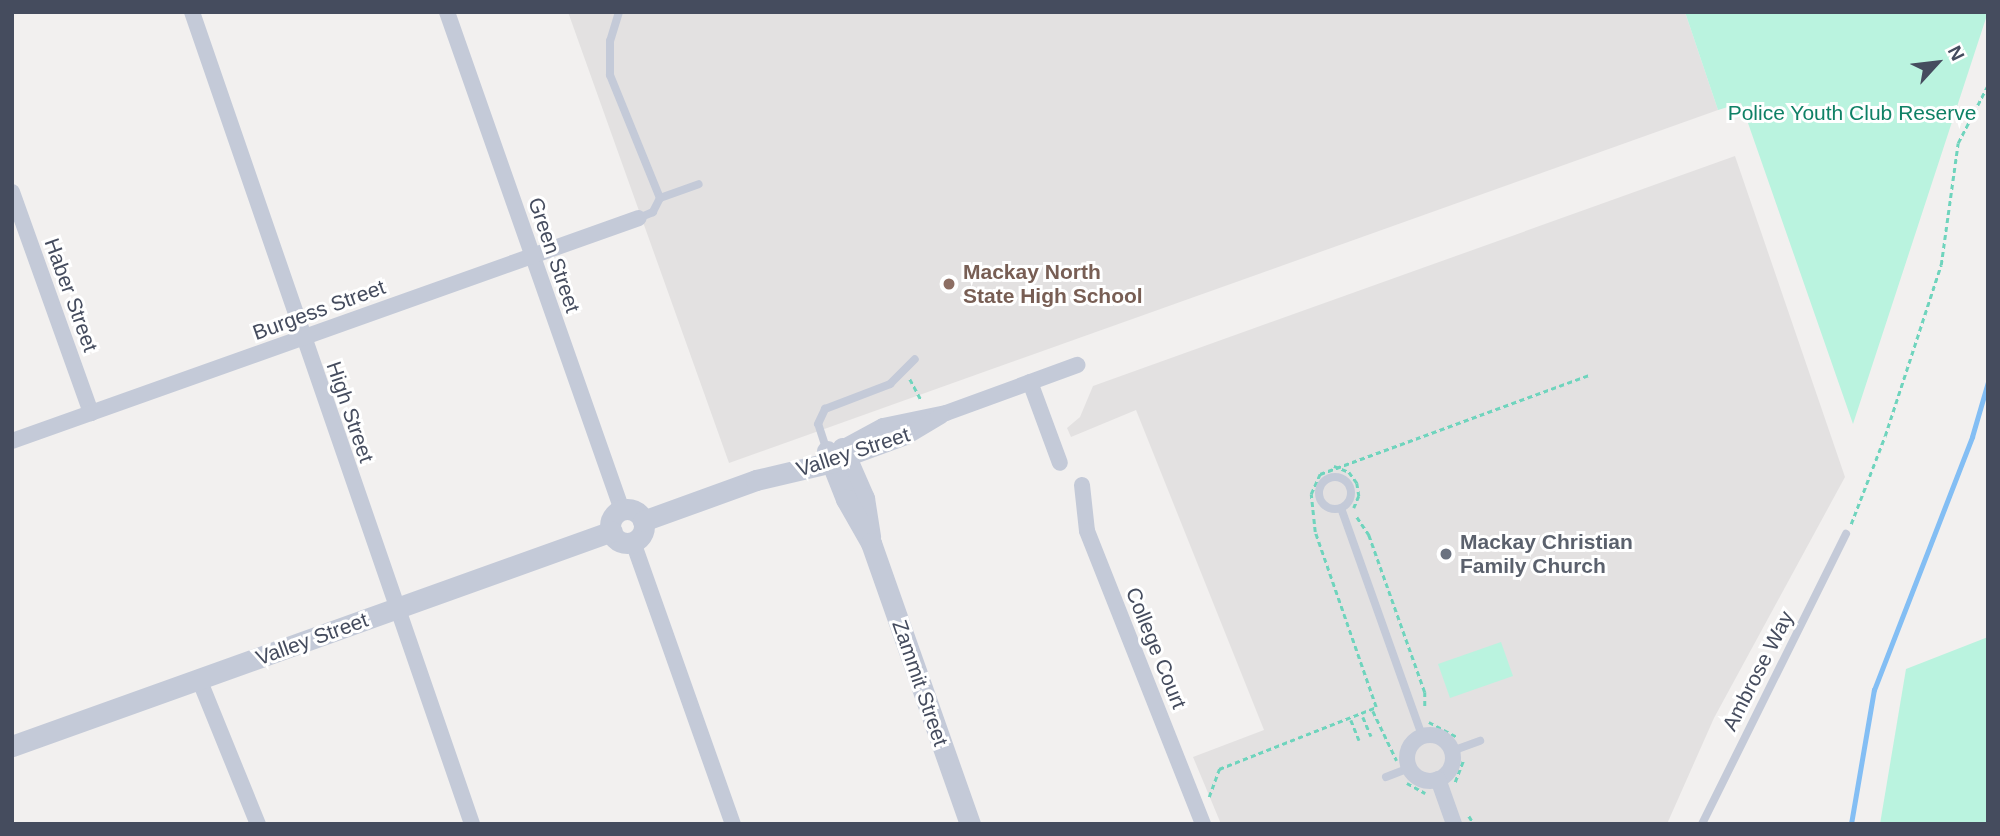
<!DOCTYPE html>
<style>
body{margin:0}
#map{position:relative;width:2000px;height:836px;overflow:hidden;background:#f2f0ef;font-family:Helvetica,sans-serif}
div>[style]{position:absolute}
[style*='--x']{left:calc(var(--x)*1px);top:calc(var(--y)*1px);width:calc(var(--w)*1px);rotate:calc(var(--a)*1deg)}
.education>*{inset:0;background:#e3e1e1}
.green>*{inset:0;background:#baf3df}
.stream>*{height:4.5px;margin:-2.25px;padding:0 2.25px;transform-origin:2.25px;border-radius:2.25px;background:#83bef4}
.path>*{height:2.5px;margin-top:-1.25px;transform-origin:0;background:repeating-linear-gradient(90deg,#6fd4bd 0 5px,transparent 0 8.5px)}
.service>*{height:8px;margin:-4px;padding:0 4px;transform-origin:4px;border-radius:4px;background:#c4cad8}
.service>.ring{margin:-4px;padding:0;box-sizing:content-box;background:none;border:8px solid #c4cad8;border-radius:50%}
.minor>*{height:16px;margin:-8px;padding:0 8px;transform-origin:8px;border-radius:8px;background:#c4cad8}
.minor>.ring{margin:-8px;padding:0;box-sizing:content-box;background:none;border:16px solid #c4cad8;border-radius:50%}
.tertiary>*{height:21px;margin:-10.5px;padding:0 10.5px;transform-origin:10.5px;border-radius:10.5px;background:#c4cad8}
.tertiary>.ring{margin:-10.5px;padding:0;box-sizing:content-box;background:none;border:21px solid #c4cad8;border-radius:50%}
.dots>*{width:19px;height:19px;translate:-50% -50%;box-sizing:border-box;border:4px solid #fff;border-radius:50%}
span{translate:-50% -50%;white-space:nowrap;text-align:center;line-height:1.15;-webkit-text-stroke:6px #fff;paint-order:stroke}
.park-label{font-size:21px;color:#0f8166}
.street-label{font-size:21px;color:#454c5e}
.education-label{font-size:21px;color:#785e54;font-weight:700}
.left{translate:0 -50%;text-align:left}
.worship-label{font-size:21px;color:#5b616d;font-weight:700}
.frame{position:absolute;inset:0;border:14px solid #454c5e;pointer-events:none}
.north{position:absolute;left:1902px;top:28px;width:70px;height:70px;-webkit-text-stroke:5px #fff;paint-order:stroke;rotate:63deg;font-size:19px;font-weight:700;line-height:28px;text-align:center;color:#454c5e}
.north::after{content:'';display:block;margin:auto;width:24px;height:32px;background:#454c5e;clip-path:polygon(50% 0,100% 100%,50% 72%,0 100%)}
</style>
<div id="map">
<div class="education">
<i style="clip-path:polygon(568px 12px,1685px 12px,1718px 110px,729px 463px)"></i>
<i style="clip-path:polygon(1735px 156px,1845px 477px,1714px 718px,1667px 824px,1221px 824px,1193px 757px,1264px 730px,1136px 410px,1071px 437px,1067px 428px,1080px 417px,1093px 386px)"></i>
</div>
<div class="green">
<i style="clip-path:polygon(1685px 12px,1988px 12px,1853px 424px,1741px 103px,1718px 110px)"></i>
<i style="clip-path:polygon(1988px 637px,1988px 824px,1880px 824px,1906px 669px)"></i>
<i style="clip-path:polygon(1501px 642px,1513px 676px,1450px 698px,1438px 664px)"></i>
</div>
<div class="stream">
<i style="--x:1851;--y:824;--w:136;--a:-80.3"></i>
<i style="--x:1874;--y:690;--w:271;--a:-68.8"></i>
<i style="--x:1972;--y:437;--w:57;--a:-73.8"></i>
</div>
<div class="path">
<i style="--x:910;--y:379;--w:24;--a:62"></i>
<i style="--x:1334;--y:466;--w:16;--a:22"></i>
<i style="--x:1349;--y:472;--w:14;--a:54"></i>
<i style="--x:1357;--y:483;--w:13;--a:81"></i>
<i style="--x:1359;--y:496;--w:13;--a:113"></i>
<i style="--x:1357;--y:517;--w:22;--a:56"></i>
<i style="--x:1369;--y:535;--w:167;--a:70.4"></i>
<i style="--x:1425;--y:692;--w:14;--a:90"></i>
<i style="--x:1851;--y:524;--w:94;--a:-68.9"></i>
<i style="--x:1885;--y:436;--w:180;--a:-71.9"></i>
<i style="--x:1941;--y:265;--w:123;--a:-82.1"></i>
<i style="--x:1958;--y:143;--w:65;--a:-62.7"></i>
<i style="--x:1373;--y:711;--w:55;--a:64.4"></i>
<i style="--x:1363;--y:717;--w:21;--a:67"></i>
<i style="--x:1351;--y:720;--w:22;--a:68"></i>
<i style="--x:1429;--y:722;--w:32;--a:28"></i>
<i style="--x:1455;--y:782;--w:25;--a:-69"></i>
<i style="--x:1407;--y:783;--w:21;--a:29"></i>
<i style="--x:1209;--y:797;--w:30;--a:-70"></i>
<i style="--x:1219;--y:769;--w:169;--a:-21.5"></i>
<i style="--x:1376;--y:707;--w:185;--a:-109.2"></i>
<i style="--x:1315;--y:532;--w:38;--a:-96"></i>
<i style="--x:1311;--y:494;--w:22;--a:-66"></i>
<i style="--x:1320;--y:474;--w:287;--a:-20.2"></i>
<i style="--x:1469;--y:816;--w:9;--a:58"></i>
</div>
<div class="service">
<i style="--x:619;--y:12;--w:30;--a:107"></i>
<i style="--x:610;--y:41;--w:34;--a:90"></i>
<i style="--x:610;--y:75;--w:133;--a:67.9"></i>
<i style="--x:660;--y:198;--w:16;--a:117"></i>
<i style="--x:653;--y:212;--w:15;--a:157"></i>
<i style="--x:660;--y:198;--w:41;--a:-19.7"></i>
<i style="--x:827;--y:451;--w:28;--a:-108"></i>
<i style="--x:818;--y:424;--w:17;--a:-65"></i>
<i style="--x:825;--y:409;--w:70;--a:-21"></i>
<i style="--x:890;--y:384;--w:35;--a:-45"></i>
<i class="ring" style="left:1319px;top:477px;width:24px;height:24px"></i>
<i style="--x:1341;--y:508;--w:242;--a:70.4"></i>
<i style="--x:1452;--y:751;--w:30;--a:-20"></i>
<i style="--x:1386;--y:777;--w:25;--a:-21"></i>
<i style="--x:1702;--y:824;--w:324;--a:-63.6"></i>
</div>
<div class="minor">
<i style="--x:192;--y:12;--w:859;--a:70.97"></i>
<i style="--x:447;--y:12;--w:528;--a:70.64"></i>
<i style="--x:12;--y:192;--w:235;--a:70.3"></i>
<i style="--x:1030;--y:382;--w:86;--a:69.7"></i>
<i style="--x:12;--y:441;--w:665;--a:-19.58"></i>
<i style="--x:844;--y:447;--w:44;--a:-28.3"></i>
<i style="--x:883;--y:426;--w:64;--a:-11.7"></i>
<i style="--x:946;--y:413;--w:140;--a:-20.1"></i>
<i style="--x:849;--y:458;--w:61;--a:-20.2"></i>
<i style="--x:906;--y:437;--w:41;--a:-31"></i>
<i style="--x:1082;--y:485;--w:46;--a:83.8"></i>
<i style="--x:1087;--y:531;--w:315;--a:68.4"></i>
<i style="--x:633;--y:542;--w:299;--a:70.5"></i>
<i style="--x:199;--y:679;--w:157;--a:67.9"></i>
<i class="ring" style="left:1407px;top:735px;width:30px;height:30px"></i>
<i style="--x:1438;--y:779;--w:48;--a:70.4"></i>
</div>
<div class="tertiary">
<i style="--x:842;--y:448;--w:55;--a:66.3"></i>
<i style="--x:864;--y:498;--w:39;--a:81"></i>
<i style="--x:827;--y:451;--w:52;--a:68.4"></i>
<i style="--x:846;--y:499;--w:51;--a:60.4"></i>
<i style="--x:871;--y:543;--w:298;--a:70.6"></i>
<i class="ring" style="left:610px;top:509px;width:13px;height:13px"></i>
<i style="--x:643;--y:521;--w:120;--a:-19.9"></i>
<i style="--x:756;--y:480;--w:96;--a:-13.3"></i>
<i style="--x:12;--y:746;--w:637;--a:-19.71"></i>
</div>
<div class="dots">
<i style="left:949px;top:284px;background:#8d6e63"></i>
<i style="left:1446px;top:554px;background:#6b7280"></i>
</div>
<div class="park-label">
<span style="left:1852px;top:113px">Police Youth Club Reserve</span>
</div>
<div class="street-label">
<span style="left:554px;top:255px;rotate:71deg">Green Street</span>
<span style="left:71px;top:295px;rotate:70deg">Haber Street</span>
<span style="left:319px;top:310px;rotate:-20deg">Burgess Street</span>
<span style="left:350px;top:412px;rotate:71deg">High Street</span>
<span style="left:853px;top:452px;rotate:-18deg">Valley Street</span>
<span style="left:312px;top:639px;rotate:-20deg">Valley Street</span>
<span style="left:1156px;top:648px;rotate:68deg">College Court</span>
<span style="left:1758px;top:671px;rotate:-63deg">Ambrose Way</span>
<span style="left:920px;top:683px;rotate:71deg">Zammit Street</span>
</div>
<div class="education-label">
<span class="left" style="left:963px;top:284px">Mackay North<br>State High School</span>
</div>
<div class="worship-label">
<span class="left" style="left:1460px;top:554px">Mackay Christian<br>Family Church</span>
</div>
<div class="frame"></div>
<div class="north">N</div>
</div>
